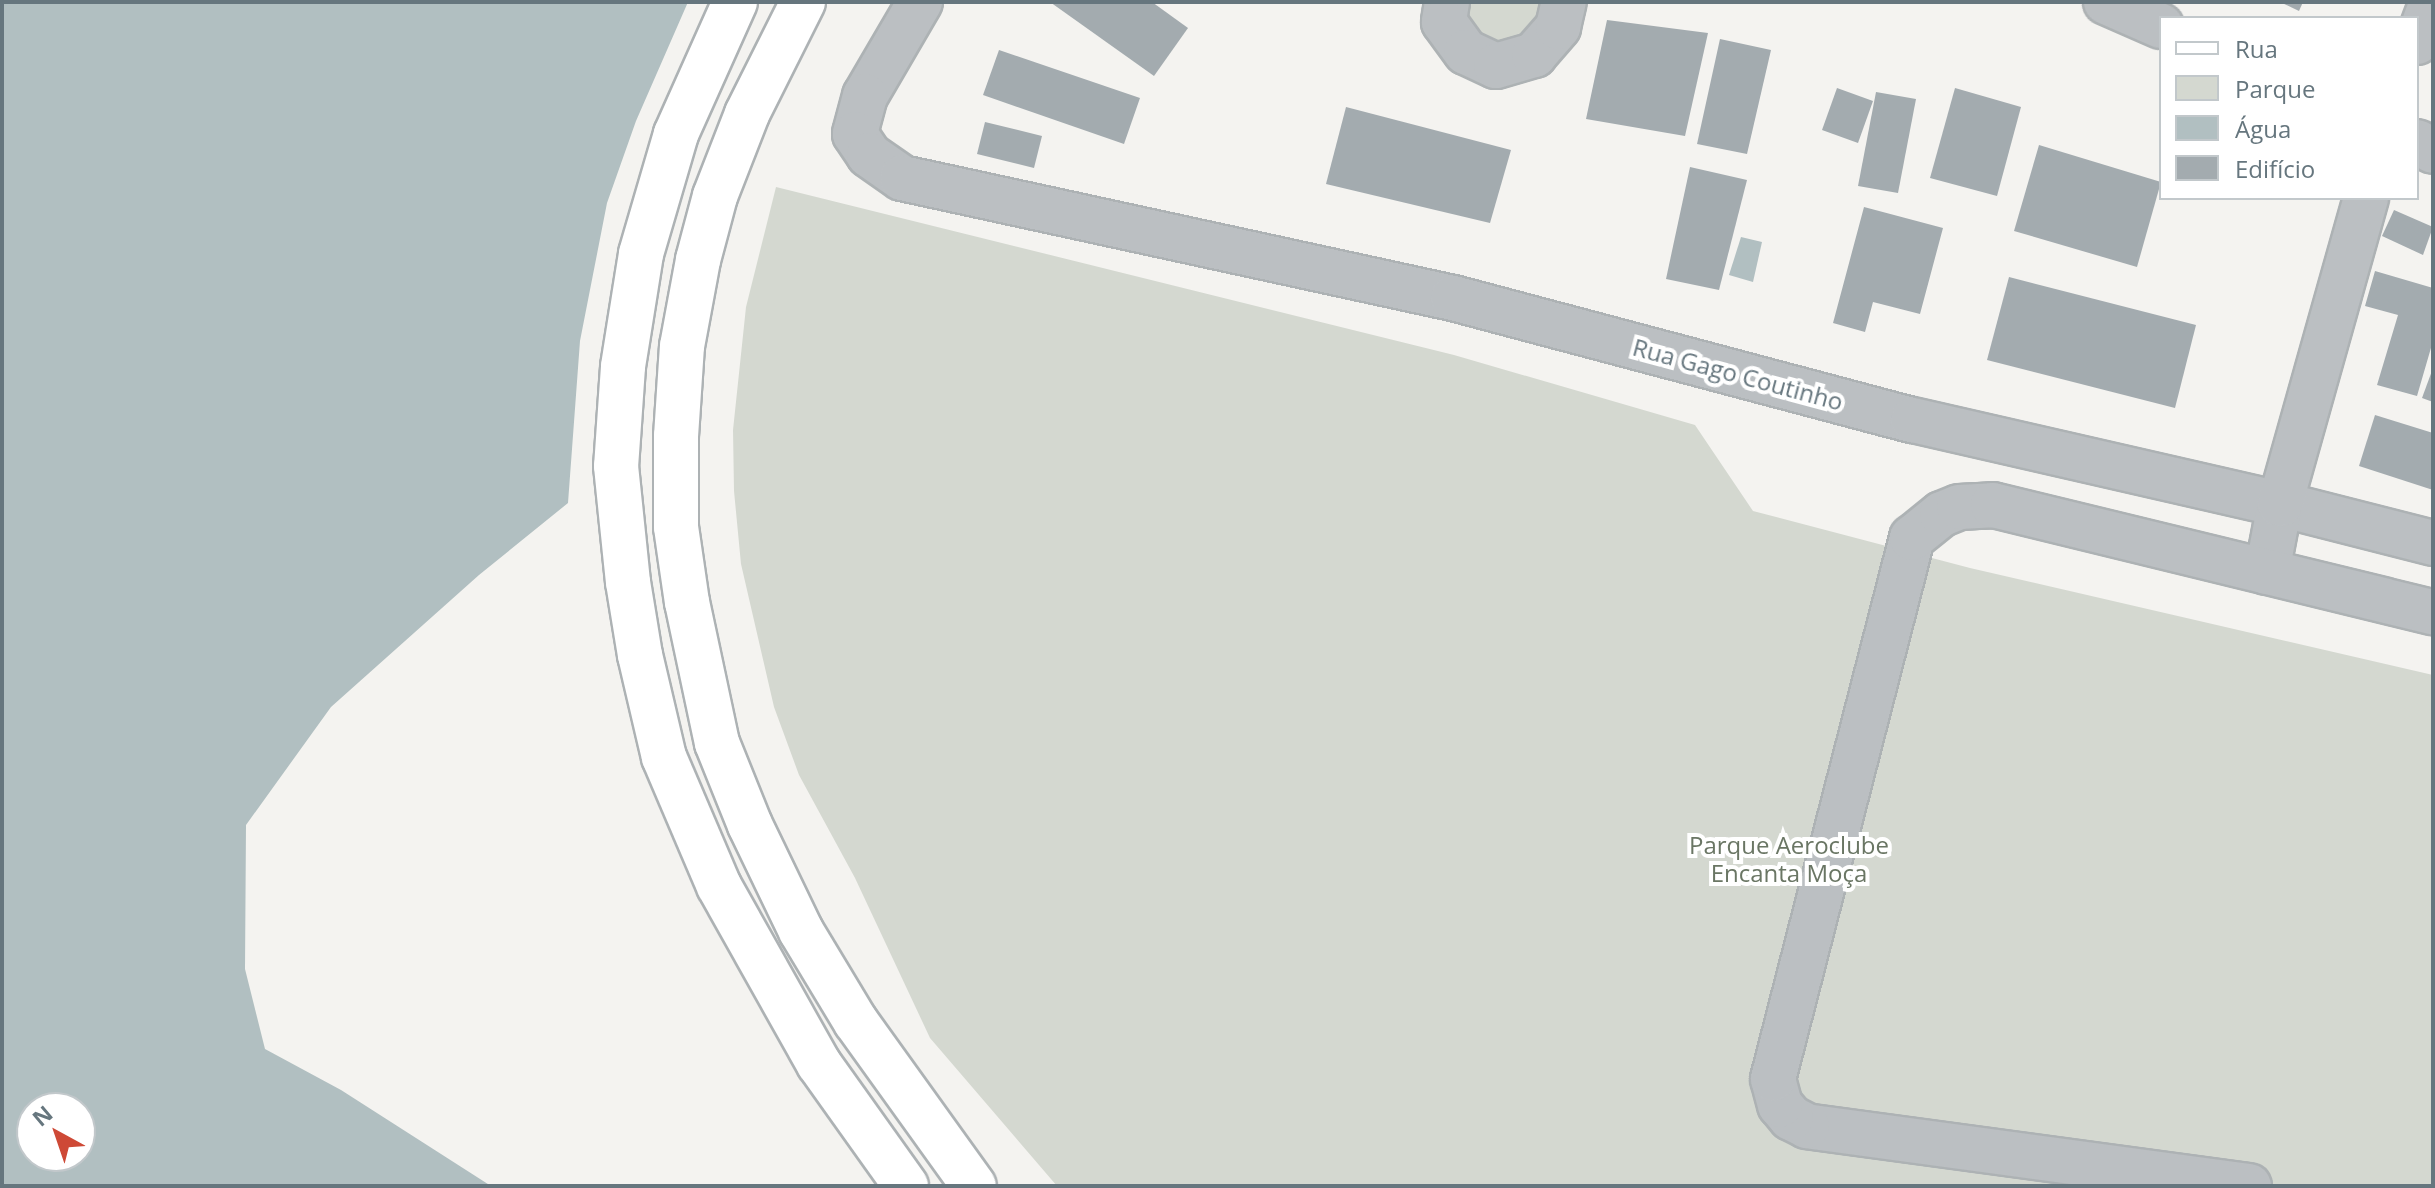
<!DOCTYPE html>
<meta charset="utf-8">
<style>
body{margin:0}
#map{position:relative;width:2435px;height:1188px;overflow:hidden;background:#f4f3f0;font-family:"Open Sans",sans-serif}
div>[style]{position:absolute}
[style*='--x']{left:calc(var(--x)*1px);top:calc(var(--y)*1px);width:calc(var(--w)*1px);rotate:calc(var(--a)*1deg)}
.green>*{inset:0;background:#d4d8d0}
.water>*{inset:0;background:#b1bfc1}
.building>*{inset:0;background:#a3abaf}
.roads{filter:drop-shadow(2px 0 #adb2b4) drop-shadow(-2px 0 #adb2b4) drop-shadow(0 2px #adb2b4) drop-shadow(0 -2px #adb2b4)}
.minor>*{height:44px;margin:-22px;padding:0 22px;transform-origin:22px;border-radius:22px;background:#bbbfc2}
.primary>*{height:44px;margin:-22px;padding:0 22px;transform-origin:22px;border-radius:22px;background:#fff}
span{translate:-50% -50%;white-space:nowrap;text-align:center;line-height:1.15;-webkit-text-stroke:8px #fff;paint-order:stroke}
.street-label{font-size:24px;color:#66767e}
.park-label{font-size:24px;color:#6a7664}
.frame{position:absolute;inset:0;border:4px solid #66767e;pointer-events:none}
.legend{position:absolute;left:2159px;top:16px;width:260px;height:184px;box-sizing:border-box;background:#fff;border:2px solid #c2c8cb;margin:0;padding:10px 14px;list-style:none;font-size:24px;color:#66767e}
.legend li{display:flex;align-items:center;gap:16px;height:40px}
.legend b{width:40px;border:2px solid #c2c8cb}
.north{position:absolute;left:16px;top:1092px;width:80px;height:80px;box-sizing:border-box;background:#fff;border:2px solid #c2c8cb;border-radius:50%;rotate:320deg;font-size:22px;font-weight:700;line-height:32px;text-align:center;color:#66767e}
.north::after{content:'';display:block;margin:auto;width:28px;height:36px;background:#ce4936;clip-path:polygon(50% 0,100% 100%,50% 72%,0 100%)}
</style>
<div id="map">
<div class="green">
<i style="clip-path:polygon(1454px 2px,1555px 2px,1554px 14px,1494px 55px)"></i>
<i style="clip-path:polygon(776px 187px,1454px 355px,1695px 425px,1753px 511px,1970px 568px,2433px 675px,2433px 1186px,1057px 1186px,930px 1038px,855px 878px,799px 775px,774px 707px,741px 564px,734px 491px,733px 430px,746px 307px)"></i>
</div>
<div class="water">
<i style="clip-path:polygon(evenodd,2px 2px,688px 2px,636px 121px,607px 203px,580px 341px,568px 503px,479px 575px,331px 707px,246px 825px,245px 969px,265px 1049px,341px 1090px,491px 1186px,2px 1186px,2px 2px,32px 1108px,80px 1108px,80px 1156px,32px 1156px,32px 1108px)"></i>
<i style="clip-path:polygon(1741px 237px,1762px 242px,1753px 282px,1729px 275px)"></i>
</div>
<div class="building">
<i style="clip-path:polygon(1050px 2px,1152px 2px,1188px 28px,1154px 76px)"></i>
<i style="clip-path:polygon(2280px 2px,2303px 2px,2299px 11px)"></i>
<i style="clip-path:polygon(1607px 20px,1708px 33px,1685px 136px,1586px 119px)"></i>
<i style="clip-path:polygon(1720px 39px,1771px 50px,1747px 154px,1697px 144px)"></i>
<i style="clip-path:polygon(999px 50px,1140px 98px,1124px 144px,983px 95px)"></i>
<i style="clip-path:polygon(1837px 88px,1873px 101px,1858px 143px,1822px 130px)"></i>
<i style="clip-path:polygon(1955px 88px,2021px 107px,1997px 196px,1930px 178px)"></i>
<i style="clip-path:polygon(1876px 92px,1916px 99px,1898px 193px,1858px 186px)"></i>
<i style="clip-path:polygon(1346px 107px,1511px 150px,1490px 223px,1326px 184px)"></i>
<i style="clip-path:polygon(985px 122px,1042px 136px,1034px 168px,977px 154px)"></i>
<i style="clip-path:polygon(2039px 145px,2161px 182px,2137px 267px,2014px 231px)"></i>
<i style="clip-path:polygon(1690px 167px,1747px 180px,1719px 290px,1666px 279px)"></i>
<i style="clip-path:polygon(1864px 207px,1943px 228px,1920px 314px,1873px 302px,1865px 332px,1833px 323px)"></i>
<i style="clip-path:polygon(2394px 210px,2433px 227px,2423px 255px,2382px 236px)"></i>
<i style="clip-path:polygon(2375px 271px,2433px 288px,2433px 341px,2417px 396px,2377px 385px,2398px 315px,2365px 306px)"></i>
<i style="clip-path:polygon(2009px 277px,2196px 325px,2175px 408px,1987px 360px)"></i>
<i style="clip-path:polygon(2433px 368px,2433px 402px,2422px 398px)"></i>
<i style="clip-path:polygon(2375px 415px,2433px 433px,2433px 490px,2359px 466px)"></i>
</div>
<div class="roads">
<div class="minor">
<i style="--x:920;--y:2;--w:109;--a:120.3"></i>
<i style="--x:865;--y:96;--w:39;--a:105"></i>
<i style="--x:855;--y:134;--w:25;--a:56"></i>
<i style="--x:869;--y:155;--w:40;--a:34.9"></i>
<i style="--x:902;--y:178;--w:564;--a:12.29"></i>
<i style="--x:1453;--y:298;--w:476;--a:14.9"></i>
<i style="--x:1913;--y:420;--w:376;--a:12.9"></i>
<i style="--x:2280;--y:504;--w:158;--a:14.3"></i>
<i style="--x:1447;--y:2;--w:20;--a:99"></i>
<i style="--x:1444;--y:22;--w:37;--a:54"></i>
<i style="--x:1466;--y:52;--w:33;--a:25"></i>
<i style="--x:1496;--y:66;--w:40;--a:-16"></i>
<i style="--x:1534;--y:55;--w:37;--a:-49"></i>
<i style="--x:1558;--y:27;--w:26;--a:-77"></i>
<i style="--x:2106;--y:2;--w:60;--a:23.6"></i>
<i style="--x:2417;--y:42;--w:43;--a:-69.4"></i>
<i style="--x:2417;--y:142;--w:18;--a:29"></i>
<i style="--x:2267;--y:572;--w:69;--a:-79.2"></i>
<i style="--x:2280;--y:504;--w:318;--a:-74.3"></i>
<i style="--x:2249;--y:1186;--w:446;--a:-172.3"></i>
<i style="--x:1807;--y:1126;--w:18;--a:-153"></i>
<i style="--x:1791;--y:1118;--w:17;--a:-130"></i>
<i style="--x:1780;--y:1105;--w:27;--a:-105"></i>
<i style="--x:1773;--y:1079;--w:559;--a:-75.59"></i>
<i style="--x:1912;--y:538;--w:38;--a:-39"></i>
<i style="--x:1942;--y:514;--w:18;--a:-22"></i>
<i style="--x:1959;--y:507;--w:34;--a:-3"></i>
<i style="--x:1993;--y:505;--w:453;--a:13.7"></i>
</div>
<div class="primary">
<i style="--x:735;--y:2;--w:145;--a:114.1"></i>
<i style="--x:676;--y:134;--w:125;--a:106.3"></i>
<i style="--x:641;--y:254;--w:114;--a:99.1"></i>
<i style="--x:623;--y:367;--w:99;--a:94"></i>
<i style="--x:616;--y:466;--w:117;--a:84.1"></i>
<i style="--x:628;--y:582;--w:74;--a:80.7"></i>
<i style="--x:640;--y:655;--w:105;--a:76.8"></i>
<i style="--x:664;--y:757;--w:140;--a:66.9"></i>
<i style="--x:719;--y:886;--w:204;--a:60.7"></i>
<i style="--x:819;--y:1064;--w:150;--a:54.5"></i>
<i style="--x:803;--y:2;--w:125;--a:116.6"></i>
<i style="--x:747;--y:114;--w:88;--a:111.3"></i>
<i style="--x:715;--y:196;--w:66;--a:104.9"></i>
<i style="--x:698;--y:260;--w:87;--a:100.5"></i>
<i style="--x:682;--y:346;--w:90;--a:93.8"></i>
<i style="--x:676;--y:436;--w:91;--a:90"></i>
<i style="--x:676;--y:527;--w:76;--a:81.7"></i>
<i style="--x:687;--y:602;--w:144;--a:78"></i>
<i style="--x:717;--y:743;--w:88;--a:68.1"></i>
<i style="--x:750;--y:825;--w:118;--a:64.3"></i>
<i style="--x:801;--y:931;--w:106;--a:58.9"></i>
<i style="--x:856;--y:1022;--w:202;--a:54.3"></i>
</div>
</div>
<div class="street-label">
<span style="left:1738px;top:374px;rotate:15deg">Rua Gago Coutinho</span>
</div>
<div class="park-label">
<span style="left:1789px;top:859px">Parque Aeroclube<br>Encanta Moça</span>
</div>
<div class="frame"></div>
<ul class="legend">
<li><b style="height:10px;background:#fff"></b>Rua</li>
<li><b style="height:22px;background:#d4d8d0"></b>Parque</li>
<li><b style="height:22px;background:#b1bfc1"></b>Água</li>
<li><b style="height:22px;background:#a3abaf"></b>Edifício</li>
</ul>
<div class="north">N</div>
</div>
